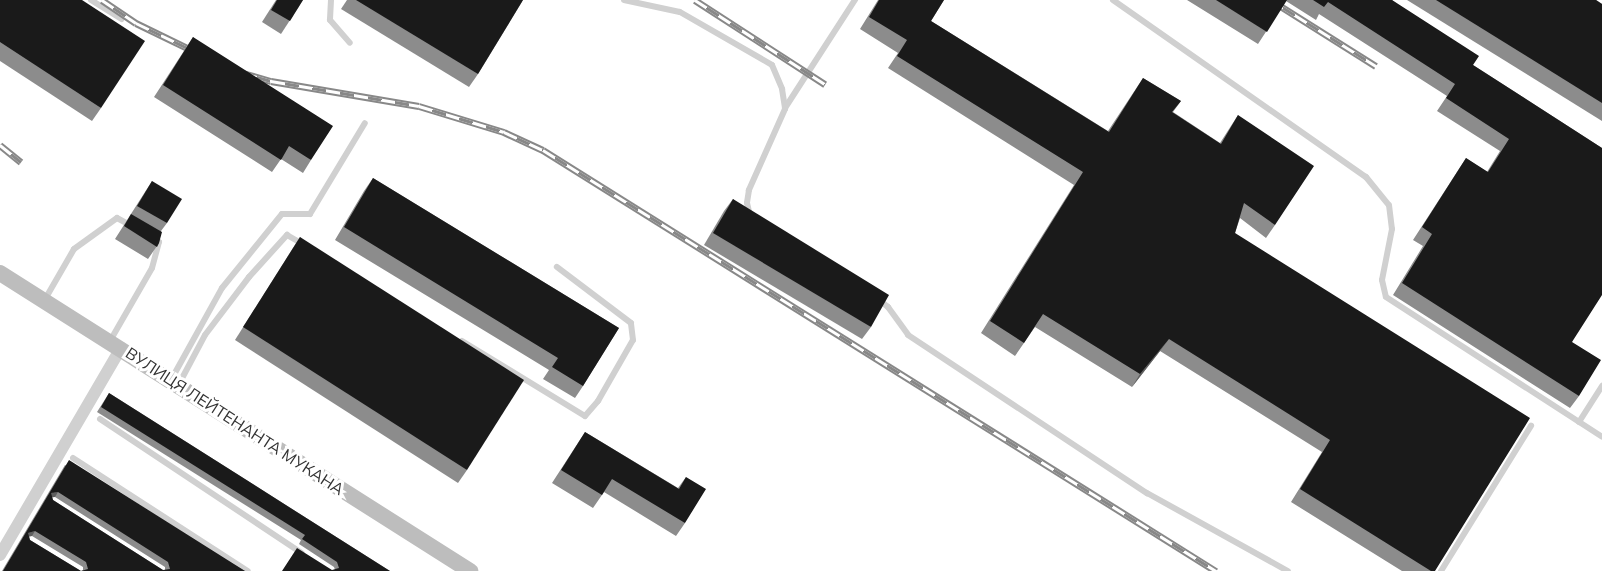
<!DOCTYPE html>
<meta charset="utf-8">
<style>
body{margin:0}
#map{position:relative;width:1602px;height:571px;overflow:hidden;background:#fff;font-family:Mulish,sans-serif}
div>[style]{position:absolute}
[style*='--x']{left:calc(var(--x)*1px);top:calc(var(--y)*1px);width:calc(var(--w)*1px);rotate:calc(var(--a)*1deg)}
.lane>*{height:6px;margin:-3px;padding:0 3px;transform-origin:3px;border-radius:3px;background:#d0d0d0}
.street>*{height:12px;margin:-6px;padding:0 6px;transform-origin:6px;border-radius:6px;background:#d0d0d0}
.secondary>*{height:16px;margin:-8px;padding:0 8px;transform-origin:8px;border-radius:8px;background:#bdbdbd}
.rail>*{height:7px;margin-top:-3.5px;transform-origin:0;background:repeating-linear-gradient(90deg,#fff 0 14px,#888 0 28px);box-sizing:border-box;border-block:2px solid #888}
.wall>*{inset:0;background:#8c8c8c}
.shaded-wall>*{inset:0;background:#5f5f5f}
.building>*{inset:0;background:#1a1a1a}
span{translate:-50% -50%;white-space:nowrap;text-align:center;line-height:1.15;-webkit-text-stroke:6px #fff;paint-order:stroke}
.street-label{font-size:16px;color:#333}
</style>
<div id="map">
<div class="lane">
<i style="--x:91;--y:0;--w:36;--a:32"></i>
<i style="--x:331;--y:0;--w:20;--a:93"></i>
<i style="--x:330;--y:20;--w:30;--a:49"></i>
<i style="--x:624;--y:0;--w:57;--a:12.1"></i>
<i style="--x:680;--y:12;--w:106;--a:29.9"></i>
<i style="--x:772;--y:65;--w:26;--a:67"></i>
<i style="--x:782;--y:89;--w:20;--a:81"></i>
<i style="--x:785;--y:109;--w:89;--a:114"></i>
<i style="--x:749;--y:190;--w:13;--a:99"></i>
<i style="--x:747;--y:203;--w:13;--a:77"></i>
<i style="--x:1113;--y:0;--w:309;--a:35"></i>
<i style="--x:1366;--y:177;--w:36;--a:51"></i>
<i style="--x:1389;--y:205;--w:24;--a:83"></i>
<i style="--x:1392;--y:229;--w:52;--a:101.1"></i>
<i style="--x:1382;--y:280;--w:17;--a:77"></i>
<i style="--x:1386;--y:297;--w:257;--a:32.9"></i>
<i style="--x:785;--y:108;--w:129;--a:-57.1"></i>
<i style="--x:878;--y:299;--w:13;--a:39"></i>
<i style="--x:888;--y:307;--w:34;--a:54"></i>
<i style="--x:908;--y:335;--w:287;--a:33.5"></i>
<i style="--x:1147;--y:493;--w:161;--a:29"></i>
<i style="--x:44;--y:301;--w:60;--a:-60"></i>
<i style="--x:74;--y:249;--w:53;--a:-35.8"></i>
<i style="--x:117;--y:218;--w:15;--a:28"></i>
<i style="--x:110;--y:341;--w:84;--a:-60.1"></i>
<i style="--x:152;--y:268;--w:27;--a:-75"></i>
<i style="--x:159;--y:242;--w:6;--a:-149"></i>
<i style="--x:462;--y:341;--w:144;--a:31.4"></i>
<i style="--x:585;--y:416;--w:20;--a:-49"></i>
<i style="--x:598;--y:401;--w:70;--a:-60.2"></i>
<i style="--x:633;--y:340;--w:17;--a:-97"></i>
<i style="--x:631;--y:323;--w:93;--a:-142.9"></i>
<i style="--x:171;--y:380;--w:105;--a:-61"></i>
<i style="--x:222;--y:288;--w:95;--a:-51"></i>
<i style="--x:282;--y:214;--w:28;--a:0"></i>
<i style="--x:310;--y:214;--w:106;--a:-58.9"></i>
<i style="--x:179;--y:384;--w:55;--a:-62"></i>
<i style="--x:205;--y:335;--w:73;--a:-52.8"></i>
<i style="--x:249;--y:277;--w:57;--a:-47.9"></i>
<i style="--x:287;--y:235;--w:20;--a:30"></i>
<i style="--x:100;--y:419;--w:242;--a:33.6"></i>
<i style="--x:1579;--y:422;--w:43;--a:-57.4"></i>
<i style="--x:73;--y:458;--w:208;--a:32.9"></i>
<i style="--x:1441;--y:571;--w:171;--a:-58.2"></i>
</div>
<div class="street">
<i style="--x:0;--y:555;--w:240;--a:-59.7"></i>
</div>
<div class="secondary">
<i style="--x:0;--y:273;--w:557;--a:32.38"></i>
</div>
<div class="rail">
<i style="--x:102;--y:0;--w:41;--a:34.1"></i>
<i style="--x:136;--y:23;--w:73;--a:25.9"></i>
<i style="--x:695;--y:0;--w:155;--a:32.9"></i>
<i style="--x:1271;--y:0;--w:124;--a:32.2"></i>
<i style="--x:243;--y:73;--w:29;--a:16"></i>
<i style="--x:271;--y:81;--w:150;--a:9.6"></i>
<i style="--x:419;--y:106;--w:89;--a:17"></i>
<i style="--x:504;--y:132;--w:43;--a:24.8"></i>
<i style="--x:543;--y:150;--w:794;--a:32.03"></i>
<i style="--x:0;--y:145;--w:27;--a:39"></i>
</div>
<div class="wall">
<i style="clip-path:polygon(0 0,101px 108px,92px 121px,0 61px)"></i>
<i style="clip-path:polygon(276px 0,303px 0,281px 34px,262px 22px)"></i>
<i style="clip-path:polygon(347px 0,523px 0,478px 74px,469px 87px,341px 9px)"></i>
<i style="clip-path:polygon(878px 0,944px 0,931px 21px,1108px 131px,1143px 78px,1181px 101px,1173px 112px,1220px 143px,1238px 115px,1275px 225px,1266px 238px,1240px 218px,1235px 233px,1435px 571px,1402px 571px,1291px 502px,1322px 452px,1160px 351px,1132px 387px,1035px 327px,1015px 356px,981px 333px,1074px 185px,888px 68px,898px 53px,860px 29px)"></i>
<i style="clip-path:polygon(1187px 0,1392px 0,1473px 65px,1602px 148px,1572px 342px,1579px 396px,1570px 408px,1393px 295px,1423px 246px,1413px 240px,1466px 158px,1487px 172px,1500px 151px,1437px 111px,1447px 96px,1319px 14px,1316px 20px,1286px 1px,1258px 44px)"></i>
<i style="clip-path:polygon(1407px 0,1596px 0,1602px 4px,1602px 121px)"></i>
<i style="clip-path:polygon(193px 37px,311px 160px,303px 173px,281px 159px,272px 172px,154px 97px)"></i>
<i style="clip-path:polygon(373px 178px,619px 328px,583px 386px,575px 398px,543px 379px,549px 370px,335px 240px,364px 191px)"></i>
<i style="clip-path:polygon(152px 181px,167px 223px,161px 231px,159px 243px,148px 259px,115px 239px)"></i>
<i style="clip-path:polygon(733px 199px,871px 327px,862px 339px,704px 245px,724px 211px)"></i>
<i style="clip-path:polygon(300px 237px,467px 470px,458px 483px,235px 340px)"></i>
<i style="clip-path:polygon(109px 393px,390px 571px,332px 570px,335px 570px,334px 567px,299px 544px,301px 540px,97px 412px)"></i>
<i style="clip-path:polygon(585px 432px,678px 488px,686px 477px,685px 523px,676px 536px,604px 492px,593px 508px,552px 483px)"></i>
<i style="clip-path:polygon(evenodd,65px 465px,245px 571px,2px 571px,65px 465px,52px 497px,55px 497px,165px 567px,165px 570px,163px 570px,53px 500px,52px 497px,65px 465px,29px 536px,32px 536px,83px 567px,83px 570px,81px 571px,30px 540px,29px 536px)"></i>
</div>
<div class="shaded-wall">
<i style="clip-path:polygon(1169px 339px,1160px 351px,1132px 387px,1140px 374px)"></i>
<i style="clip-path:polygon(58px 492px,55px 497px,48px 498px,51px 493px)"></i>
<i style="clip-path:polygon(35px 531px,32px 536px,24px 538px,28px 533px)"></i>
</div>
<div class="building">
<i style="clip-path:polygon(0 0,82px 0,145px 41px,101px 108px,0 42px)"></i>
<i style="clip-path:polygon(277px 0,303px 0,290px 21px,271px 10px)"></i>
<i style="clip-path:polygon(356px 0,523px 0,478px 74px)"></i>
<i style="clip-path:polygon(879px 0,944px 0,931px 21px,1109px 132px,1143px 78px,1181px 101px,1172px 112px,1221px 144px,1238px 115px,1314px 166px,1275px 225px,1244px 203px,1235px 233px,1530px 418px,1435px 571px,1431px 571px,1300px 489px,1330px 440px,1169px 339px,1140px 374px,1043px 314px,1024px 343px,990px 321px,1083px 172px,897px 56px,907px 40px,869px 17px)"></i>
<i style="clip-path:polygon(1216px 0,1287px 0,1267px 32px)"></i>
<i style="clip-path:polygon(1313px 0,1392px 0,1479px 56px,1473px 65px,1602px 148px,1602px 295px,1572px 342px,1601px 360px,1579px 396px,1402px 283px,1432px 234px,1422px 227px,1466px 158px,1488px 172px,1509px 139px,1446px 98px,1455px 84px,1328px 2px,1324px 7px)"></i>
<i style="clip-path:polygon(1436px 0,1596px 0,1602px 4px,1602px 103px)"></i>
<i style="clip-path:polygon(193px 37px,333px 126px,311px 160px,289px 146px,281px 160px,163px 85px)"></i>
<i style="clip-path:polygon(373px 178px,619px 328px,583px 386px,552px 367px,558px 358px,344px 227px)"></i>
<i style="clip-path:polygon(152px 181px,182px 199px,167px 223px,137px 206px)"></i>
<i style="clip-path:polygon(733px 199px,889px 295px,871px 327px,713px 233px)"></i>
<i style="clip-path:polygon(131px 214px,162px 232px,159px 243px,157px 247px,124px 226px)"></i>
<i style="clip-path:polygon(300px 237px,524px 380px,467px 470px,243px 327px)"></i>
<i style="clip-path:polygon(109px 393px,390px 571px,282px 571px,297px 548px,332px 570px,339px 568px,337px 562px,302px 539px,305px 535px,101px 407px)"></i>
<i style="clip-path:polygon(585px 432px,679px 489px,686px 477px,706px 489px,685px 523px,612px 479px,602px 495px,561px 470px)"></i>
<i style="clip-path:polygon(evenodd,69px 460px,245px 571px,3px 571px,69px 460px,58px 492px,168px 562px,170px 569px,163px 570px,53px 500px,51px 493px,58px 492px,69px 460px,35px 531px,86px 562px,88px 569px,81px 571px,30px 540px,28px 533px,35px 531px)"></i>
</div>
<div class="street-label">
<span style="left:235px;top:421px;rotate:33deg">ВУЛИЦЯ ЛЕЙТЕНАНТА МУКАНА</span>
</div>
</div>
